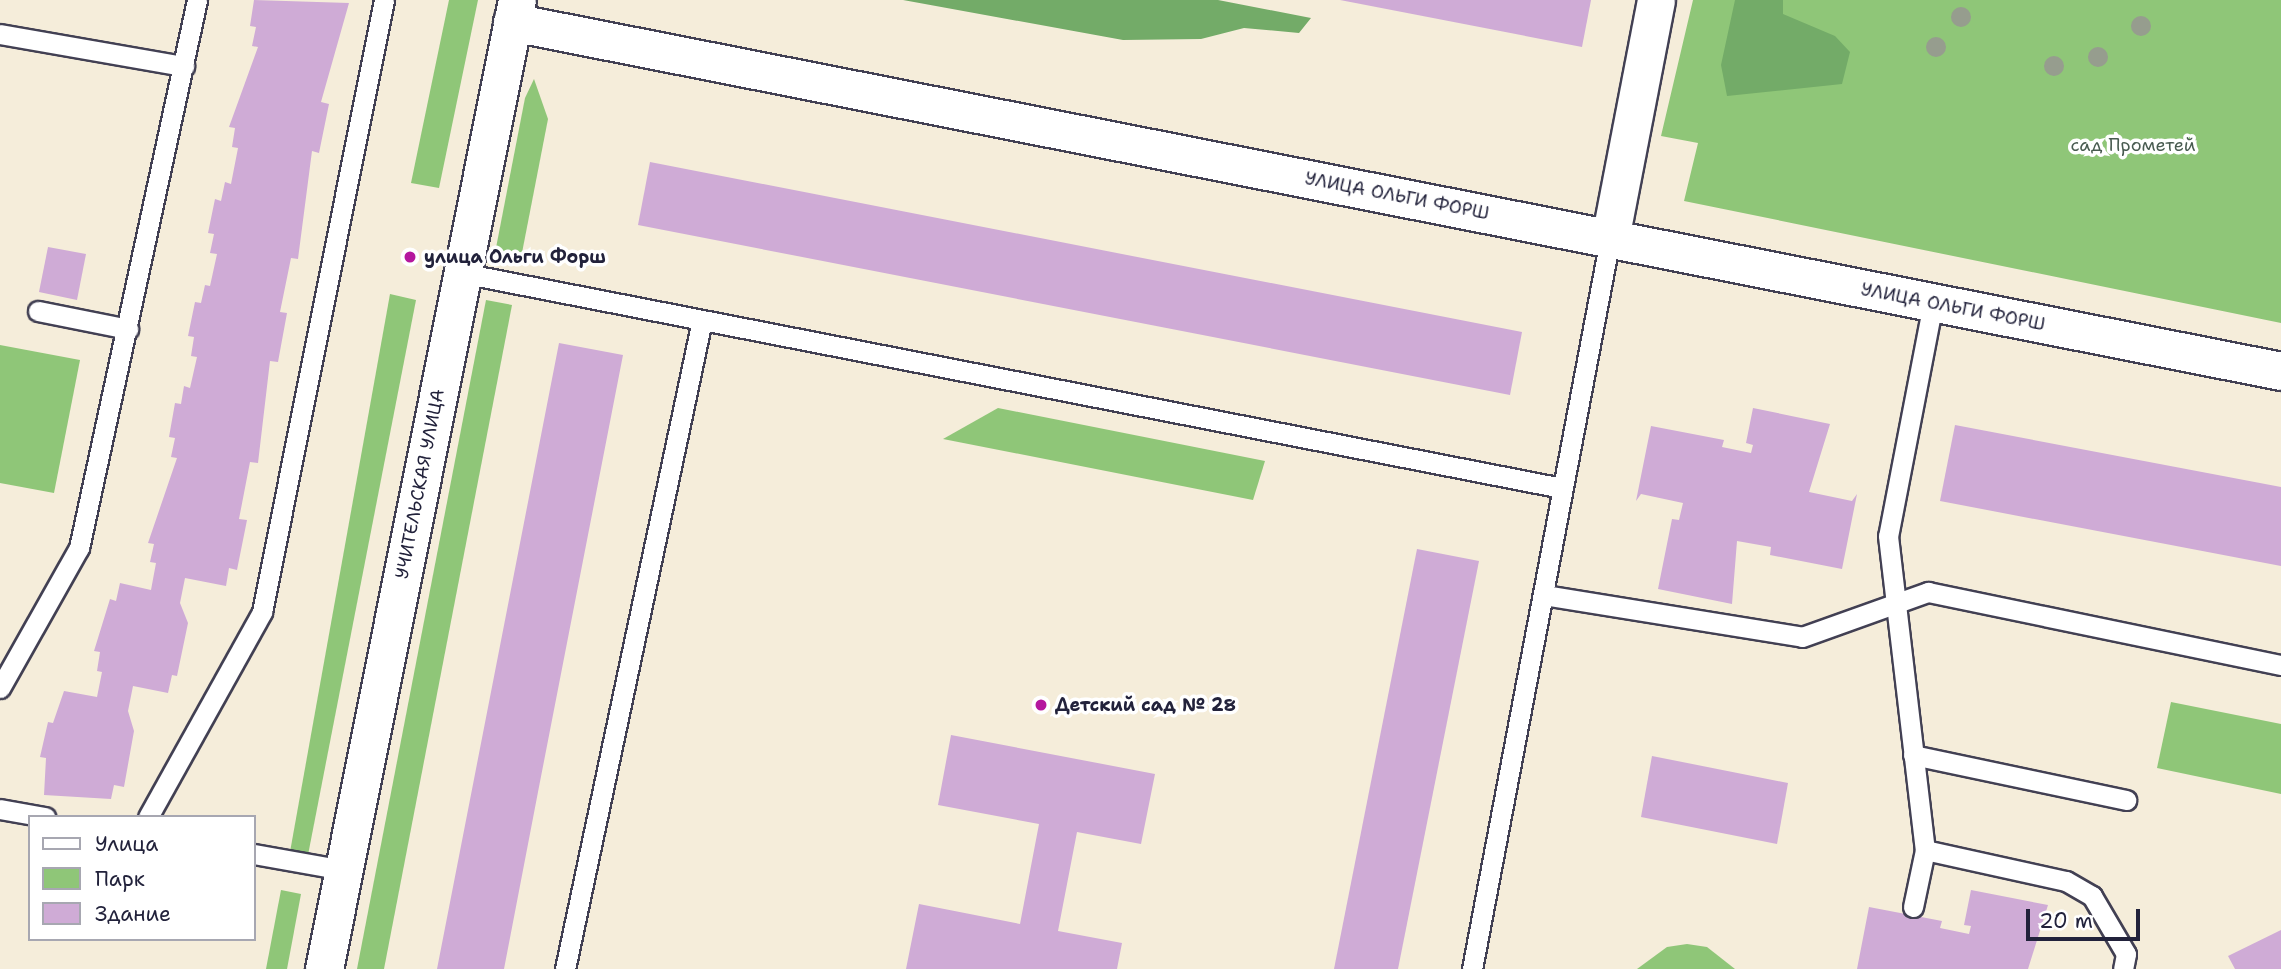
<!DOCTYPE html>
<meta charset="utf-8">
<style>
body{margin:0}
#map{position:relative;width:2281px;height:969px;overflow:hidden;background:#f5edda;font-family:"Shantell Sans",sans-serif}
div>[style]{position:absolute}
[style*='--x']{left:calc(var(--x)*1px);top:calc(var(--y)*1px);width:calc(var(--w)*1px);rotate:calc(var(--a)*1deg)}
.green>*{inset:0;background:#8fc678}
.forest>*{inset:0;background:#73ab68}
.building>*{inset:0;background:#cfabd6}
.roads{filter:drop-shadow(2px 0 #424053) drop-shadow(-2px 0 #424053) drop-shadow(0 2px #424053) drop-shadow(0 -2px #424053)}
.service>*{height:19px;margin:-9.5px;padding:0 9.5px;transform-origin:9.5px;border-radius:9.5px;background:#fff}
.minor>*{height:37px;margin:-18.5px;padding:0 18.5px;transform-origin:18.5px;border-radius:18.5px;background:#fff}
.trees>*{width:20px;height:20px;margin:-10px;border-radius:50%;background:#969d8e}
.dots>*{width:19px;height:19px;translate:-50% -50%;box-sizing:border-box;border:4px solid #fff;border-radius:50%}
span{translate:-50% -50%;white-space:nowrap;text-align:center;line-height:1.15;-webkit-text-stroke:7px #fff;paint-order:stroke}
.park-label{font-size:18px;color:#485b50}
.street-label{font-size:18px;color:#22223b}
.poi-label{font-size:18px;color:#22223b;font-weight:700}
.left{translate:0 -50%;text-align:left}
.legend{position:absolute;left:28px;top:815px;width:228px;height:126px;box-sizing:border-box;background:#fff;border:2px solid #a7a7b1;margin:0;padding:9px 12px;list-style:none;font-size:21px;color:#22223b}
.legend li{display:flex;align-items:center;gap:14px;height:35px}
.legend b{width:35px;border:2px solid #a7a7b1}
.scale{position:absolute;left:2026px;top:909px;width:114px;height:32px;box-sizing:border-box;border:4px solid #22223b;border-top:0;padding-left:9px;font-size:21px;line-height:24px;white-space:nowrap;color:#22223b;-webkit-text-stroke:5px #fff;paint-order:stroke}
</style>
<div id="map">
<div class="green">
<i style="clip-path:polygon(449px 0,478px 0,439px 188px,411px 183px)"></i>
<i style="clip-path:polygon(1693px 0,2281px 0,2281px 323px,1684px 201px,1698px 143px,1661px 136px)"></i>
<i style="clip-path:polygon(534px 79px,548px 119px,521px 258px,495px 253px,525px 98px)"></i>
<i style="clip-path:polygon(390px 294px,416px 300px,308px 855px,290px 852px)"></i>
<i style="clip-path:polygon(486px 300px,512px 305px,384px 969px,357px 969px)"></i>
<i style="clip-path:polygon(0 345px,80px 360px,54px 493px,0 483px)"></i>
<i style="clip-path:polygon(998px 408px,1265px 461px,1253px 500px,943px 439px)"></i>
<i style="clip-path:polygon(2171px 702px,2281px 724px,2281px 794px,2157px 768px)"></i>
<i style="clip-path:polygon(281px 890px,301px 894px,287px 969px,266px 969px)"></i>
<i style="clip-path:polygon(1687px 944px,1707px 947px,1735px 969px,1637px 969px,1667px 947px)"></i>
</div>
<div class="forest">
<i style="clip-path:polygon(903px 0,1218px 0,1311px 18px,1299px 33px,1244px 28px,1201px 39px,1123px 40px)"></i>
<i style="clip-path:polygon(1735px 0,1783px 0,1783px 14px,1835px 36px,1850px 52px,1842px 84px,1727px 96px,1721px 65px)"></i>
</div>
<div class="building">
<i style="clip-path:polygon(254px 0,349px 3px,321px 102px,329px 104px,319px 153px,312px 151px,298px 259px,291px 258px,280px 312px,287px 313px,278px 362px,270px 361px,258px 463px,250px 462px,239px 519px,247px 520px,237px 570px,229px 568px,226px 586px,185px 578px,180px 603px,188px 623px,177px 676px,172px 675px,168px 693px,133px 686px,128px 711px,134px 731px,124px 787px,114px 785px,111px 799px,44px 795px,46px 758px,40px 757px,48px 722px,53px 723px,64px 691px,97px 697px,102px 672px,97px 671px,100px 652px,94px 651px,110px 599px,116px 601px,120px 583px,151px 590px,156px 563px,150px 562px,154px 544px,148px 543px,177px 458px,171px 457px,175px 438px,169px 437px,175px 403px,181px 404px,184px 386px,190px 388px,197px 357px,191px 356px,194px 337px,188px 336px,195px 302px,201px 303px,205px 285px,210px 286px,217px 254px,210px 253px,214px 234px,208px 233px,215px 199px,221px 201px,225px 182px,231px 184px,238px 148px,232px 147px,235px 128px,229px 127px,258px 47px,252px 46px,256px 27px,250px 26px)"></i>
<i style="clip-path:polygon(1340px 0,1591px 0,1582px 47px)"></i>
<i style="clip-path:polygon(650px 162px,1522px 332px,1510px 395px,638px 225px)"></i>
<i style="clip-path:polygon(48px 247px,86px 254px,77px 300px,39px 292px)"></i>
<i style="clip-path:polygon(559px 343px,623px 355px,538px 792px,504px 969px,437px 969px)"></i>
<i style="clip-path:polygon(1753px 408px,1830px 424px,1809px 492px,1852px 501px,1857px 494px,1842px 569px,1770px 555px,1771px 547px,1737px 541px,1732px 604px,1658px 589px,1672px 519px,1679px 520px,1683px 503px,1641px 494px,1636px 501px,1651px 426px,1724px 440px,1722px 447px,1751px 453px,1753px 445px,1746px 443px)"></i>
<i style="clip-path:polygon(1955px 425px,2281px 487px,2281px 566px,1940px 501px)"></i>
<i style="clip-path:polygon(1417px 549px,1479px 561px,1398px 969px,1334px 969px)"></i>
<i style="clip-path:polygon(951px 735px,1155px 774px,1141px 844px,1077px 832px,1058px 931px,1122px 943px,1117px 969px,906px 969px,919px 904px,1020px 924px,1039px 824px,938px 805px)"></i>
<i style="clip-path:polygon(1652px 756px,1788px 783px,1777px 844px,1641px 817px)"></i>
<i style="clip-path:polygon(1971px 890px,2048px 905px,2028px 969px,1857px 969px,1869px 907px,1942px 921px,1940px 928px,1969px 934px,1971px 926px,1964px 925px)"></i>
<i style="clip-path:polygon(2281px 930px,2281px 969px,2235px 969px,2228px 956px)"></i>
</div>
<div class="roads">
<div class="service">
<i style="--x:0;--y:34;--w:187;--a:9.9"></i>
<i style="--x:462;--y:273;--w:1121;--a:11.06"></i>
<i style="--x:1933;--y:303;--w:237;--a:100.9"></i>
<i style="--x:1888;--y:536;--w:316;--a:83.3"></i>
<i style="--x:1925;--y:850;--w:144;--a:12.4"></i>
<i style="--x:2066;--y:881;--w:30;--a:30"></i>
<i style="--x:2092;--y:896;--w:67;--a:59.6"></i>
<i style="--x:2126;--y:954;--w:15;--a:101"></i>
<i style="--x:38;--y:311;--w:92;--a:11.3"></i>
<i style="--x:1544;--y:595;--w:261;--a:9.2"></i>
<i style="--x:1802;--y:637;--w:134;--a:-19.7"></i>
<i style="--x:1928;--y:592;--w:360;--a:11.7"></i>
<i style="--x:0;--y:688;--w:161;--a:-60.6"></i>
<i style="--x:79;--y:548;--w:561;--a:-77.85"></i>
<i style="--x:1913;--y:755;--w:218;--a:11.9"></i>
<i style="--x:0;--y:809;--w:46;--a:10.1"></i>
<i style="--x:148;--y:817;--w:235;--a:-60.9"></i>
<i style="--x:262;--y:612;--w:624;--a:-78.73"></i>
<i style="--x:254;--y:854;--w:91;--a:10.1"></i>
<i style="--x:1913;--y:907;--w:58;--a:-78.1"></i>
<i style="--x:565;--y:969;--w:663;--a:-78.08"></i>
<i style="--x:1472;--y:969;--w:743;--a:-79.3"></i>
</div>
<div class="minor">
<i style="--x:512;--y:22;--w:1803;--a:11.16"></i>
<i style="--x:1610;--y:239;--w:243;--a:-79.1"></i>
<i style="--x:324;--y:969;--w:988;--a:-78.74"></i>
</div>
</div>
<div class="trees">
<i style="left:1961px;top:17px"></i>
<i style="left:2141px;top:26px"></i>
<i style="left:1936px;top:47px"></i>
<i style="left:2098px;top:57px"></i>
<i style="left:2054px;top:66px"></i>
</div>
<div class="dots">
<i style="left:410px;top:257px;background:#b5179e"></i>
<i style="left:1041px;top:705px;background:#b5179e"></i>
</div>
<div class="park-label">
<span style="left:2133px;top:145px">сад Прометей</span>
</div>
<div class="street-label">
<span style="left:1397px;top:196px;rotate:11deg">УЛИЦА ОЛЬГИ ФОРШ</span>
<span style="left:1953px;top:307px;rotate:11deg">УЛИЦА ОЛЬГИ ФОРШ</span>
<span style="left:420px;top:484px;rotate:-79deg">УЧИТЕЛЬСКАЯ УЛИЦА</span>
</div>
<div class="poi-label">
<span class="left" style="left:424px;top:257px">улица Ольги Форш</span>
<span class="left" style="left:1055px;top:705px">Детский сад № 28</span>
</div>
<ul class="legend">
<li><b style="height:9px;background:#fff"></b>Улица</li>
<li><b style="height:19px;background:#8fc678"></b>Парк</li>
<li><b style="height:19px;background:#cfabd6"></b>Здание</li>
</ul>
<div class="scale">20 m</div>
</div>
